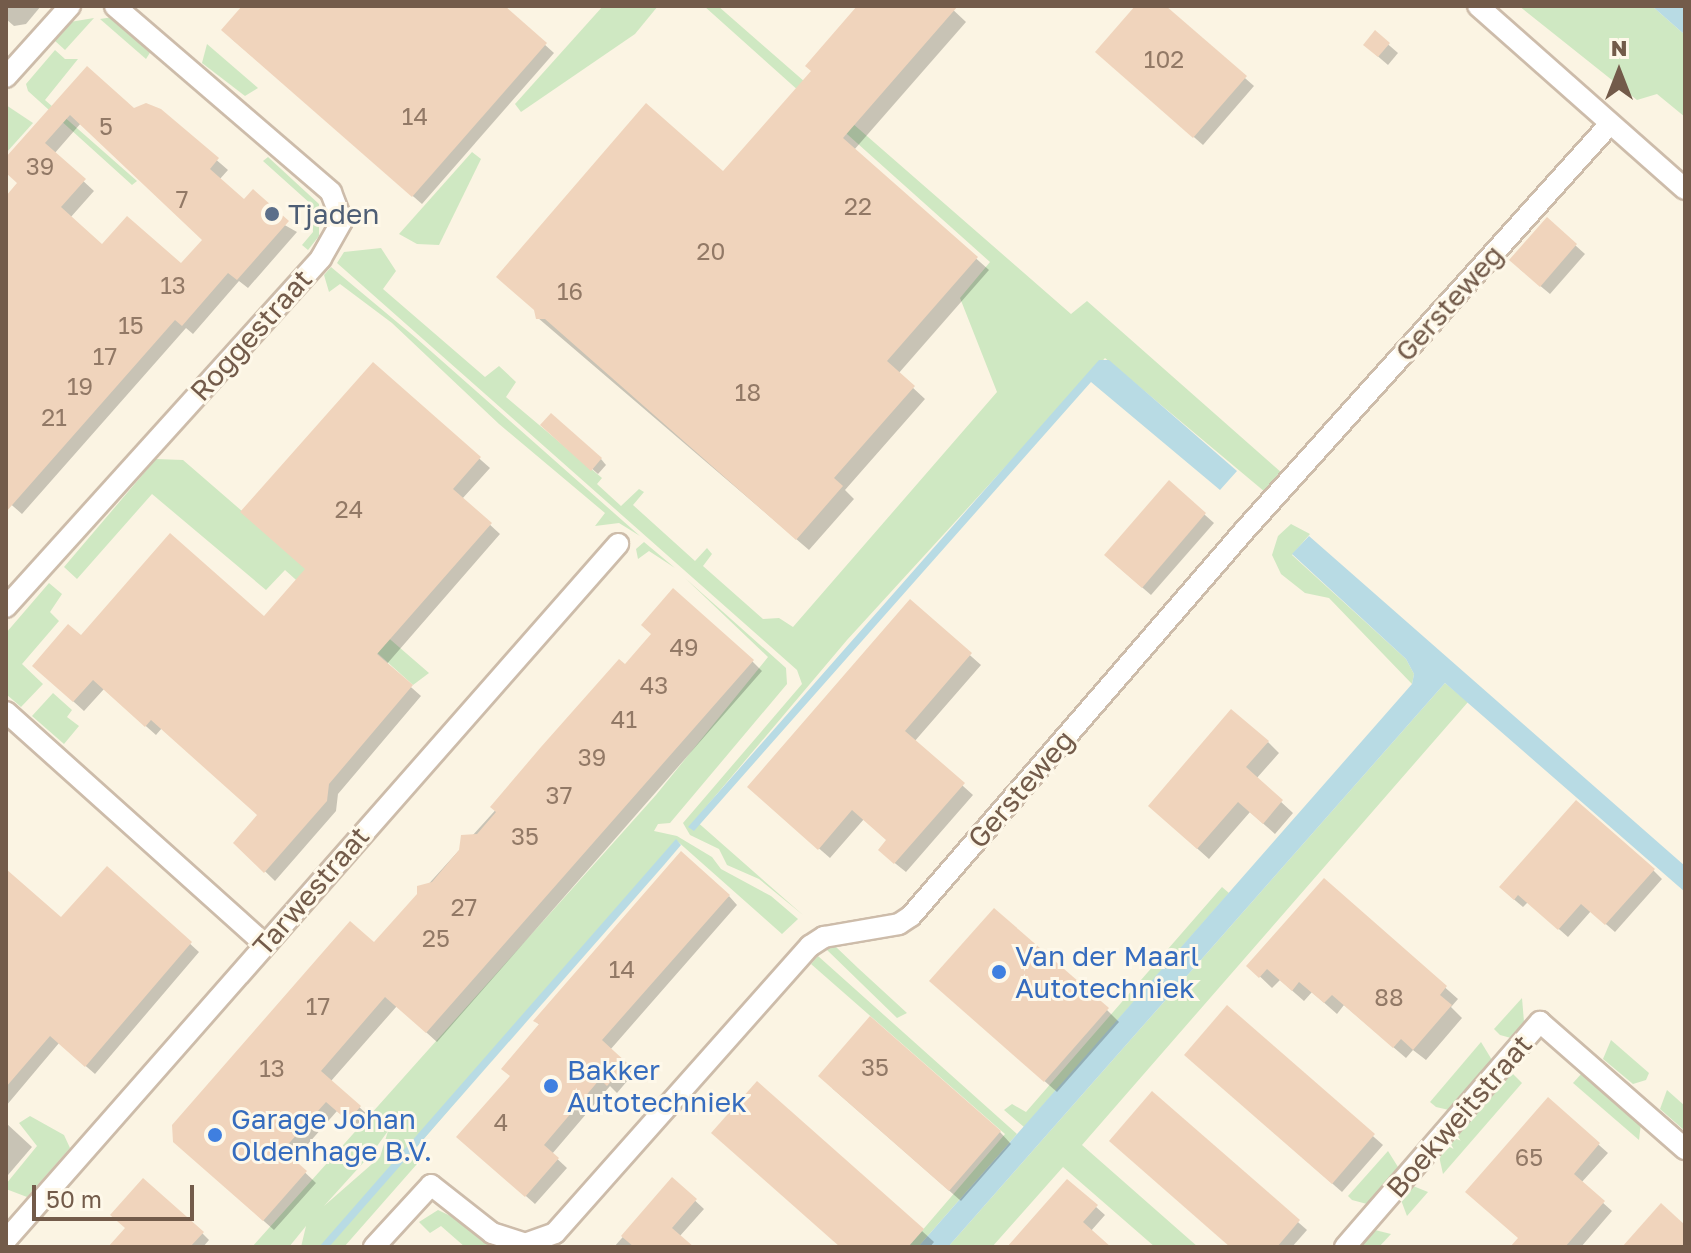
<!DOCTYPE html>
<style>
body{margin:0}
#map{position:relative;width:1691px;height:1253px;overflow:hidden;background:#fbf4e3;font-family:"Golos Text",sans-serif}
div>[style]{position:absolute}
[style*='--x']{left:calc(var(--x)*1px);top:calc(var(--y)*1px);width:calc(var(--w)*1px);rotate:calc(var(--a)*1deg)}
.green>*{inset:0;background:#cfe8c2}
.water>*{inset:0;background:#b8dbe4}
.shadow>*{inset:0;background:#0003}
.building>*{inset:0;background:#f0d4bc}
.roads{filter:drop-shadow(2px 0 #cdbcaa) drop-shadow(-2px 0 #cdbcaa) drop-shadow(0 2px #cdbcaa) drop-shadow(0 -2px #cdbcaa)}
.minor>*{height:20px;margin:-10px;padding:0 10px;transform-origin:10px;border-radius:10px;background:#fff}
.dots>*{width:22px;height:22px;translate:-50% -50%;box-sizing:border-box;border:4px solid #fef8e9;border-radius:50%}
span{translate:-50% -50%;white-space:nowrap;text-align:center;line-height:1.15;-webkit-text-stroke:6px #fef8e9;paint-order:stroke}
.number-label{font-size:24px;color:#927966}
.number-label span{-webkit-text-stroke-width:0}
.service-label{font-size:28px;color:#4e5e75}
.left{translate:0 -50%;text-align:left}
.street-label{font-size:28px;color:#735b4a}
.shop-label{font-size:28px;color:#366cbe}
.frame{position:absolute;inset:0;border:8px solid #735b4a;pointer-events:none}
.north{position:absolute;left:1579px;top:32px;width:80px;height:80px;-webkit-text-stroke:6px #fef8e9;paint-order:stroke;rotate:0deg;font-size:22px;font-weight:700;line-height:32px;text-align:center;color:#735b4a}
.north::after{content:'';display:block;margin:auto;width:28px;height:36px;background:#735b4a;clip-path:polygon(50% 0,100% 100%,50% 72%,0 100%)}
.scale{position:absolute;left:32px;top:1185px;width:162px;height:36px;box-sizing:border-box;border:4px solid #735b4a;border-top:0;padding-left:10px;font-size:24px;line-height:28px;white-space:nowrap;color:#735b4a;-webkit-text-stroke:6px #fef8e9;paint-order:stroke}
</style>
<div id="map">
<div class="green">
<i style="clip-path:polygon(603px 6px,658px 6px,635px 34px,521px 112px,515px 104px)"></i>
<i style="clip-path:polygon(704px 6px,718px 6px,1071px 314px,1087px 301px,1282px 473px,1265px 492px,1105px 358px,847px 640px,695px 820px,803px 915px,759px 879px,727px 865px,719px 849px,690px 835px,683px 823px,802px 684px,797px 670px,337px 263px,344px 252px,381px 248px,396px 271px,383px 289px,485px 377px,499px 366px,516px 382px,506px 397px,602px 478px,597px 484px,621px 506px,639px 489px,644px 492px,633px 505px,695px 561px,707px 548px,712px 554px,703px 566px,763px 619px,779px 618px,793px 627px,997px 392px,960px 298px,990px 262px)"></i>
<i style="clip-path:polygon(1519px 6px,1652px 6px,1685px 35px,1685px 117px,1657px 94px,1637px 100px)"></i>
<i style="clip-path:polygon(113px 17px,151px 51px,146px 59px,100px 19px)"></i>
<i style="clip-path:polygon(94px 18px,65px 50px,54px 40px,70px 22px)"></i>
<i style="clip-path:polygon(207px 44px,258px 88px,245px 96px,202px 63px)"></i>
<i style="clip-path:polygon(55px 50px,65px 59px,78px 59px,45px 100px,137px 181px,132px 185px,28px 91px,26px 84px)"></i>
<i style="clip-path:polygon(6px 105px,33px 123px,6px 153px)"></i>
<i style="clip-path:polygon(472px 152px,481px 159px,439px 245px,417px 244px,399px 234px)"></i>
<i style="clip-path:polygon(268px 157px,319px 204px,319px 236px,308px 250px,302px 245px,313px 232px,312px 205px,263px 161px)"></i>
<i style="clip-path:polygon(331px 267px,416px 338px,640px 536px,619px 523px,595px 526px,605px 513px,499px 424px,392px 323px,340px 284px,329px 292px,324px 275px)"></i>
<i style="clip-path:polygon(156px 459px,183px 460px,429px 673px,413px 685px,285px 570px,266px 590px,152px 494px,77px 579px,64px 567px)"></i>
<i style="clip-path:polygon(1291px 524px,1310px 534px,1292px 555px,1406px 659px,1414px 674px,1412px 684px,1329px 598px,1305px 593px,1281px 574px,1272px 555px,1278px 536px)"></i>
<i style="clip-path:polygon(644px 542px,675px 568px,649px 551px,638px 559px,636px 549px)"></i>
<i style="clip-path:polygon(evenodd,685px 578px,786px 668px,787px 684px,670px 823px,658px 824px,654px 831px,677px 836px,712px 857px,721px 869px,771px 896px,798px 919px,782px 934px,676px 840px,491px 1052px,495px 1056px,409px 1156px,417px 1164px,344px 1247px,301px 1247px,306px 1226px,289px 1247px,252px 1247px,656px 795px,768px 657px,685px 578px,388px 1131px,380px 1157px,324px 1206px,372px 1153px,388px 1131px)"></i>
<i style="clip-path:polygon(49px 583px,62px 594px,50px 612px,59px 621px,22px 664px,43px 684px,21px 707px,6px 694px,6px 633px)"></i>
<i style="clip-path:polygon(1445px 683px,1468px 702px,1082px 1145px,1198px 1247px,1155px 1247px,1063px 1167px,992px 1247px,948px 1247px)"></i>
<i style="clip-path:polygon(53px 693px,72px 710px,67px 717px,79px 726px,64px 744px,32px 716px)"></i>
<i style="clip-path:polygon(1222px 887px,1229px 893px,1024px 1127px,1004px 1110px,1012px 1104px,1026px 1112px)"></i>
<i style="clip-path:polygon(836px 947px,858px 968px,907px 1013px,897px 1018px,826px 949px)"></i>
<i style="clip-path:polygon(818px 956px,1017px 1134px,918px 1247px,908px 1247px,1005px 1134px,811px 964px)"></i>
<i style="clip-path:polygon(1522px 998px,1524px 1022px,1511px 1038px,1500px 1035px,1494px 1029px)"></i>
<i style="clip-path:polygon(1611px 1040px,1649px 1073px,1646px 1080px,1633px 1084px,1603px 1059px)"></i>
<i style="clip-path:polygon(1481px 1042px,1492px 1060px,1449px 1110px,1436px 1107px,1430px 1102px)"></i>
<i style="clip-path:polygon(1512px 1073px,1522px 1083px,1443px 1174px,1439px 1156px)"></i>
<i style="clip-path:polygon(1582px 1073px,1641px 1123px,1639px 1140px,1573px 1083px)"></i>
<i style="clip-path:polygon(1667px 1090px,1685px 1106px,1685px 1131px,1660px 1109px)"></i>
<i style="clip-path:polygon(30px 1116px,64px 1135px,70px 1148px,27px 1197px,6px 1189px,6px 1184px,37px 1146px,19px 1123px)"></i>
<i style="clip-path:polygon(1388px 1151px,1398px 1167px,1367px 1204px,1352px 1200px,1348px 1196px)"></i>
<i style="clip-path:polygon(1413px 1186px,1428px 1192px,1407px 1216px,1401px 1200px)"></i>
<i style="clip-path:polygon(438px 1210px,459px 1220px,490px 1247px,465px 1247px,441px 1226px,430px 1233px,419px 1222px)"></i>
<i style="clip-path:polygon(1375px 1230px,1391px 1234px,1379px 1247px,1360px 1247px)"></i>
</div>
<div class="water">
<i style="clip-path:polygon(1652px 6px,1685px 6px,1685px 35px)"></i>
<i style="clip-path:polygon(1099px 360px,1109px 360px,1237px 471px,1220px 490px,1091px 382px,694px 831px,688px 827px)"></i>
<i style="clip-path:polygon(1309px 536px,1685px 866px,1685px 892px,1445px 683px,948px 1247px,918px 1247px,1412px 684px,1414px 674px,1406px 659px,1292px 554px)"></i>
<i style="clip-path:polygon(676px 839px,681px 845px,664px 865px,329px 1247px,319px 1247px)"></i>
</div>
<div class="shadow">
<i style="clip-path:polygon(6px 6px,41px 6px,26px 24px,14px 26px,6px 19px)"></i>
<i style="clip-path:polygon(245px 6px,502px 6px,554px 53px,422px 204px,232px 39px)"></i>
<i style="clip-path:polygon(860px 6px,949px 6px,966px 22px,854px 150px,989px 270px,898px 374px,925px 399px,845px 490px,854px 499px,809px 550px,538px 318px,724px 174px,813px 71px)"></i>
<i style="clip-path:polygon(1138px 6px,1163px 6px,1254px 86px,1203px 145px,1106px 60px)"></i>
<i style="clip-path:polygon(1375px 33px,1398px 53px,1388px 65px,1374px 53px)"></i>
<i style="clip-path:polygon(evenodd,87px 69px,134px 111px,160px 111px,228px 170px,219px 180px,244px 202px,297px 232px,248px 288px,239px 281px,193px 334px,186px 328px,22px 514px,6px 500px,6px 199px,19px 183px,6px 171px,6px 160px,87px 69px,81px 123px,204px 240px,181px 266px,103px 247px,70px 218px,94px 191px,54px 154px,81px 123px)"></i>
<i style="clip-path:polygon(1547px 220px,1585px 254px,1550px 294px,1520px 269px)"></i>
<i style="clip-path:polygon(373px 365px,490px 468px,462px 499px,500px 534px,386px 665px,421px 696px,338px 794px,336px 811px,275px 881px,236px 843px,259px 815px,162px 728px,156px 735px,104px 689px,84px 711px,44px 675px,81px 637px,264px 619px,307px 569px)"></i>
<i style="clip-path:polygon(543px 425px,601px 459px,606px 465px,598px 474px)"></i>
<i style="clip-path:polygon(1169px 483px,1214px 523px,1151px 595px,1115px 564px)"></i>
<i style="clip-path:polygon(910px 602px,981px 665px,914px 742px,973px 795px,906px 872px,891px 860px,888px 841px,864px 819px,830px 858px,760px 797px)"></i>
<i style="clip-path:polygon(752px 661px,762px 671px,437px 1042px,397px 1006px,331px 1081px,370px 1117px,359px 1130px,337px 1111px,293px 1161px,316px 1183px,274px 1230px,186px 1152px,625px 667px)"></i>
<i style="clip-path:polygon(1268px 742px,1279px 753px,1256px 779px,1293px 813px,1275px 834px,1250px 812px,1209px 859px,1162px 817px)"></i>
<i style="clip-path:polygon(107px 868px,199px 952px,95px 1074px,59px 1043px,6px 1106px,6px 872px,62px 920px)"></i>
<i style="clip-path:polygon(1653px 870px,1662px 879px,1615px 932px,1591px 911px,1568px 937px,1528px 902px,1523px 907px,1510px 896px)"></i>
<i style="clip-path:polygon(1324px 880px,1458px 999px,1451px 1007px,1462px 1018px,1426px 1060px,1413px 1050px,1406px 1058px,1344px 1005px,1337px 1014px,1312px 992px,1304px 1001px,1280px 980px,1272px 988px,1249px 966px)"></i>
<i style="clip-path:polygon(729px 896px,737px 905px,610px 1050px,634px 1073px,617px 1093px,610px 1086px,552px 1154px,567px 1168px,535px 1204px,468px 1145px,541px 1026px,535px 1021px)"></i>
<i style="clip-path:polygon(944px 993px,1107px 1010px,1119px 1022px,1057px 1092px)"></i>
<i style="clip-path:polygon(1228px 1008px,1383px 1145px,1342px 1192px,1196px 1064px)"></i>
<i style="clip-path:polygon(757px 1084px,922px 1231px,934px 1242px,930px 1247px,841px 1247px)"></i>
<i style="clip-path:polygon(832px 1088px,1000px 1132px,1011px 1144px,961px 1201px)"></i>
<i style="clip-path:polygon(1152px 1094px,1307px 1230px,1292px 1247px,1232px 1247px)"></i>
<i style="clip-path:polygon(1548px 1100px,1608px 1153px,1581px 1183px,1612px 1211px,1581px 1247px,1512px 1247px,1520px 1239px)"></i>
<i style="clip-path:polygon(6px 1123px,32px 1147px,8px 1175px,6px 1173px)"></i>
<i style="clip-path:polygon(673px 1180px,704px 1209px,679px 1237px,691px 1247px,614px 1247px)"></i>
<i style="clip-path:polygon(1067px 1181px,1105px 1215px,1090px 1232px,1108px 1247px,1008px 1247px)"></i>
<i style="clip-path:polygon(128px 1228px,202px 1233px,209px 1240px,203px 1247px,111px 1247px)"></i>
</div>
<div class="building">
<i style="clip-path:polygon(242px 6px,505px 6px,547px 43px,412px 197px,221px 30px)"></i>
<i style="clip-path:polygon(857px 6px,958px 6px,843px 138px,978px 257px,887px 361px,915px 386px,834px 478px,843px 486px,796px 540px,545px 319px,536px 319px,534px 310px,496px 277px,646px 103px,723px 171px,811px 71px,805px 66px)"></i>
<i style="clip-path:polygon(1135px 6px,1166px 6px,1247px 76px,1193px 138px,1095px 52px)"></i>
<i style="clip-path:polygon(1375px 30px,1390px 43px,1378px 57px,1363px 45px)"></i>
<i style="clip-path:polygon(evenodd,87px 66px,134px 108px,146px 103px,161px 109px,219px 158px,210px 169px,244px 199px,253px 189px,289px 221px,237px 280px,228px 273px,182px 326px,175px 320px,6px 512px,6px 196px,17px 183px,6px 173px,6px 157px,87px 66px,70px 115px,202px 240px,181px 263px,127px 216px,102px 244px,61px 207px,86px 179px,45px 143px,70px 115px)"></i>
<i style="clip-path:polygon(1547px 217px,1577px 244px,1540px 287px,1509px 260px)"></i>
<i style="clip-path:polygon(373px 362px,481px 457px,453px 489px,492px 523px,377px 654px,413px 685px,329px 784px,327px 801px,264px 873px,233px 843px,257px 815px,151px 720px,145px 727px,93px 680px,73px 702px,32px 666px,68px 624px,81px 635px,170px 533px,264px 616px,305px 569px,240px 512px)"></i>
<i style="clip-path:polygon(551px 413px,602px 458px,591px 471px,540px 425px)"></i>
<i style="clip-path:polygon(1169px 480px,1206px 513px,1142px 588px,1104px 555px)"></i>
<i style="clip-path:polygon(673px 588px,754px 660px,426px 1033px,385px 997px,321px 1071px,361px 1106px,348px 1121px,326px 1102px,283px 1150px,307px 1171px,263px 1221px,173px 1142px,172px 1125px,350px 921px,374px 942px,417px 894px,417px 886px,432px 882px,459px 850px,461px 835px,477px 834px,496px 812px,490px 807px,541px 747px,619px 659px,625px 664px,651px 634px,641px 625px)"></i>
<i style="clip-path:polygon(910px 599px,972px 653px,905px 731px,965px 783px,894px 864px,878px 850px,886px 840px,852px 810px,818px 850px,747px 787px)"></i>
<i style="clip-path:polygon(1231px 709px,1269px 741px,1246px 767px,1283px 800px,1263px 824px,1238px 802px,1197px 849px,1148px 806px)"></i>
<i style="clip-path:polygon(1576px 800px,1655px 869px,1605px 925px,1581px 904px,1558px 930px,1518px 895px,1514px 900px,1499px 887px)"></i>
<i style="clip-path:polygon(681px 851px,730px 895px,602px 1040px,627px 1063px,607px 1086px,600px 1079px,544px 1145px,559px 1158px,525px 1197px,456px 1137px,510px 1076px,501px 1069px,539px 1024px,533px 1021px)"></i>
<i style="clip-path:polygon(107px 866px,192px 942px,85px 1067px,50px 1036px,6px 1087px,6px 869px,61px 917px)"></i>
<i style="clip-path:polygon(1324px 878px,1447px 986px,1440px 995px,1452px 1005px,1413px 1050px,1401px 1039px,1393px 1048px,1332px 995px,1324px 1003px,1299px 982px,1292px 991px,1267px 969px,1259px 978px,1246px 966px)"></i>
<i style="clip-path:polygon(994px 908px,1109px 1008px,1044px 1082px,929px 981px)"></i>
<i style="clip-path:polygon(1227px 1005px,1375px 1134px,1332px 1184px,1184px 1055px)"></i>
<i style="clip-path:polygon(870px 1016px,1001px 1131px,949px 1191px,818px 1076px)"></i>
<i style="clip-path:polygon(757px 1081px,924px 1229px,908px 1247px,840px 1247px,711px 1133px)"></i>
<i style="clip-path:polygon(1152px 1091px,1300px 1220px,1277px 1247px,1230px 1247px,1109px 1141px)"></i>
<i style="clip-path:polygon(1548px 1097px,1600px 1143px,1574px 1174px,1605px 1201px,1565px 1247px,1510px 1247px,1518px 1238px,1465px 1192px)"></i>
<i style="clip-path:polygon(672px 1177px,697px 1199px,672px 1228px,694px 1247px,634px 1247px,621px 1236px)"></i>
<i style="clip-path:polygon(143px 1178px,204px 1232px,190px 1247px,108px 1247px,125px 1228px,110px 1215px)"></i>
<i style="clip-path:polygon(1067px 1179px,1098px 1205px,1083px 1222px,1111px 1247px,1007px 1247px)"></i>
<i style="clip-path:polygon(1661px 1203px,1685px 1225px,1685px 1247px,1622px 1247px)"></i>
</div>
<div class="roads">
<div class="minor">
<i style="--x:1478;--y:6;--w:276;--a:41.5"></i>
<i style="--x:6;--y:77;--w:96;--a:-48"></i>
<i style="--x:6;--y:607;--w:470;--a:-47.9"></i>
<i style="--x:321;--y:258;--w:43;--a:-60.4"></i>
<i style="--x:342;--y:221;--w:31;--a:-111"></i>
<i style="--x:331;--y:192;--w:285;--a:-139.3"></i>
<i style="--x:6;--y:712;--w:348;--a:41.9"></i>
<i style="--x:6;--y:1240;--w:927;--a:-48.67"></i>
<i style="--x:374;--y:1247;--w:84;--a:-47.4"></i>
<i style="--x:431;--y:1185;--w:78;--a:38.2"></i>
<i style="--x:492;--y:1233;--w:35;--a:18"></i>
<i style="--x:525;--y:1244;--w:32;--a:-20"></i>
<i style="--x:555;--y:1233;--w:384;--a:-48.4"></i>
<i style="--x:810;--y:946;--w:17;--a:-33"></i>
<i style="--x:824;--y:937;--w:76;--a:-9.8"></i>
<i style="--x:899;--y:924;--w:14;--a:-34"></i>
<i style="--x:911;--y:916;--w:509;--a:-49.14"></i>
<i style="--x:1244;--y:531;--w:547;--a:-48.04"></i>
<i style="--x:1345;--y:1247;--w:298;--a:-49.1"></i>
<i style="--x:1540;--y:1022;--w:193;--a:41.2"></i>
</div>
</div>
<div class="dots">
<i style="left:272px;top:214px;background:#5c6f8a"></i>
<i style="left:999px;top:972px;background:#3f7fe0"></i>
<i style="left:551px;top:1086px;background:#3f7fe0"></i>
<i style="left:215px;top:1135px;background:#3f7fe0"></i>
</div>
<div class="number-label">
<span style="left:1164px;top:59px">102</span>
<span style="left:415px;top:116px">14</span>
<span style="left:106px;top:126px">5</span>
<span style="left:40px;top:166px">39</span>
<span style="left:182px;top:199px">7</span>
<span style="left:858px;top:206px">22</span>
<span style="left:711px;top:251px">20</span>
<span style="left:173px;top:285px">13</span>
<span style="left:570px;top:291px">16</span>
<span style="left:131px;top:325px">15</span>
<span style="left:105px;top:356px">17</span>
<span style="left:80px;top:386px">19</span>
<span style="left:748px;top:392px">18</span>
<span style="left:54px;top:417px">21</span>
<span style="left:349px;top:509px">24</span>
<span style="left:684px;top:647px">49</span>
<span style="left:654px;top:685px">43</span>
<span style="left:624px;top:719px">41</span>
<span style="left:592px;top:757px">39</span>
<span style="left:559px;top:795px">37</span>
<span style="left:525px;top:836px">35</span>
<span style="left:464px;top:907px">27</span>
<span style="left:436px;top:938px">25</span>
<span style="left:622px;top:969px">14</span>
<span style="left:1389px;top:997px">88</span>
<span style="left:318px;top:1006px">17</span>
<span style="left:875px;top:1067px">35</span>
<span style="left:272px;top:1068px">13</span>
<span style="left:501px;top:1122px">4</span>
<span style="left:1529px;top:1157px">65</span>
</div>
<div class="service-label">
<span class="left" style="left:288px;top:214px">Tjaden</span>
</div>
<div class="street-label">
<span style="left:1449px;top:303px;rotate:-48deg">Gersteweg</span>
<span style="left:251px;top:335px;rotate:-48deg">Roggestraat</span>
<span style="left:1021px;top:789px;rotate:-49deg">Gersteweg</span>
<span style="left:311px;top:891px;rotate:-49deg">Tarwestraat</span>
<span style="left:1459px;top:1116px;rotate:-49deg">Boekweitstraat</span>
</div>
<div class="shop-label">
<span class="left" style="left:1015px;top:972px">Van der Maarl<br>Autotechniek</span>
<span class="left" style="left:567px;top:1086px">Bakker<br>Autotechniek</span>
<span class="left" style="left:231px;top:1135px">Garage Johan<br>Oldenhage B.V.</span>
</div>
<div class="frame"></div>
<div class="north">N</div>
<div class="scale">50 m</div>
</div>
